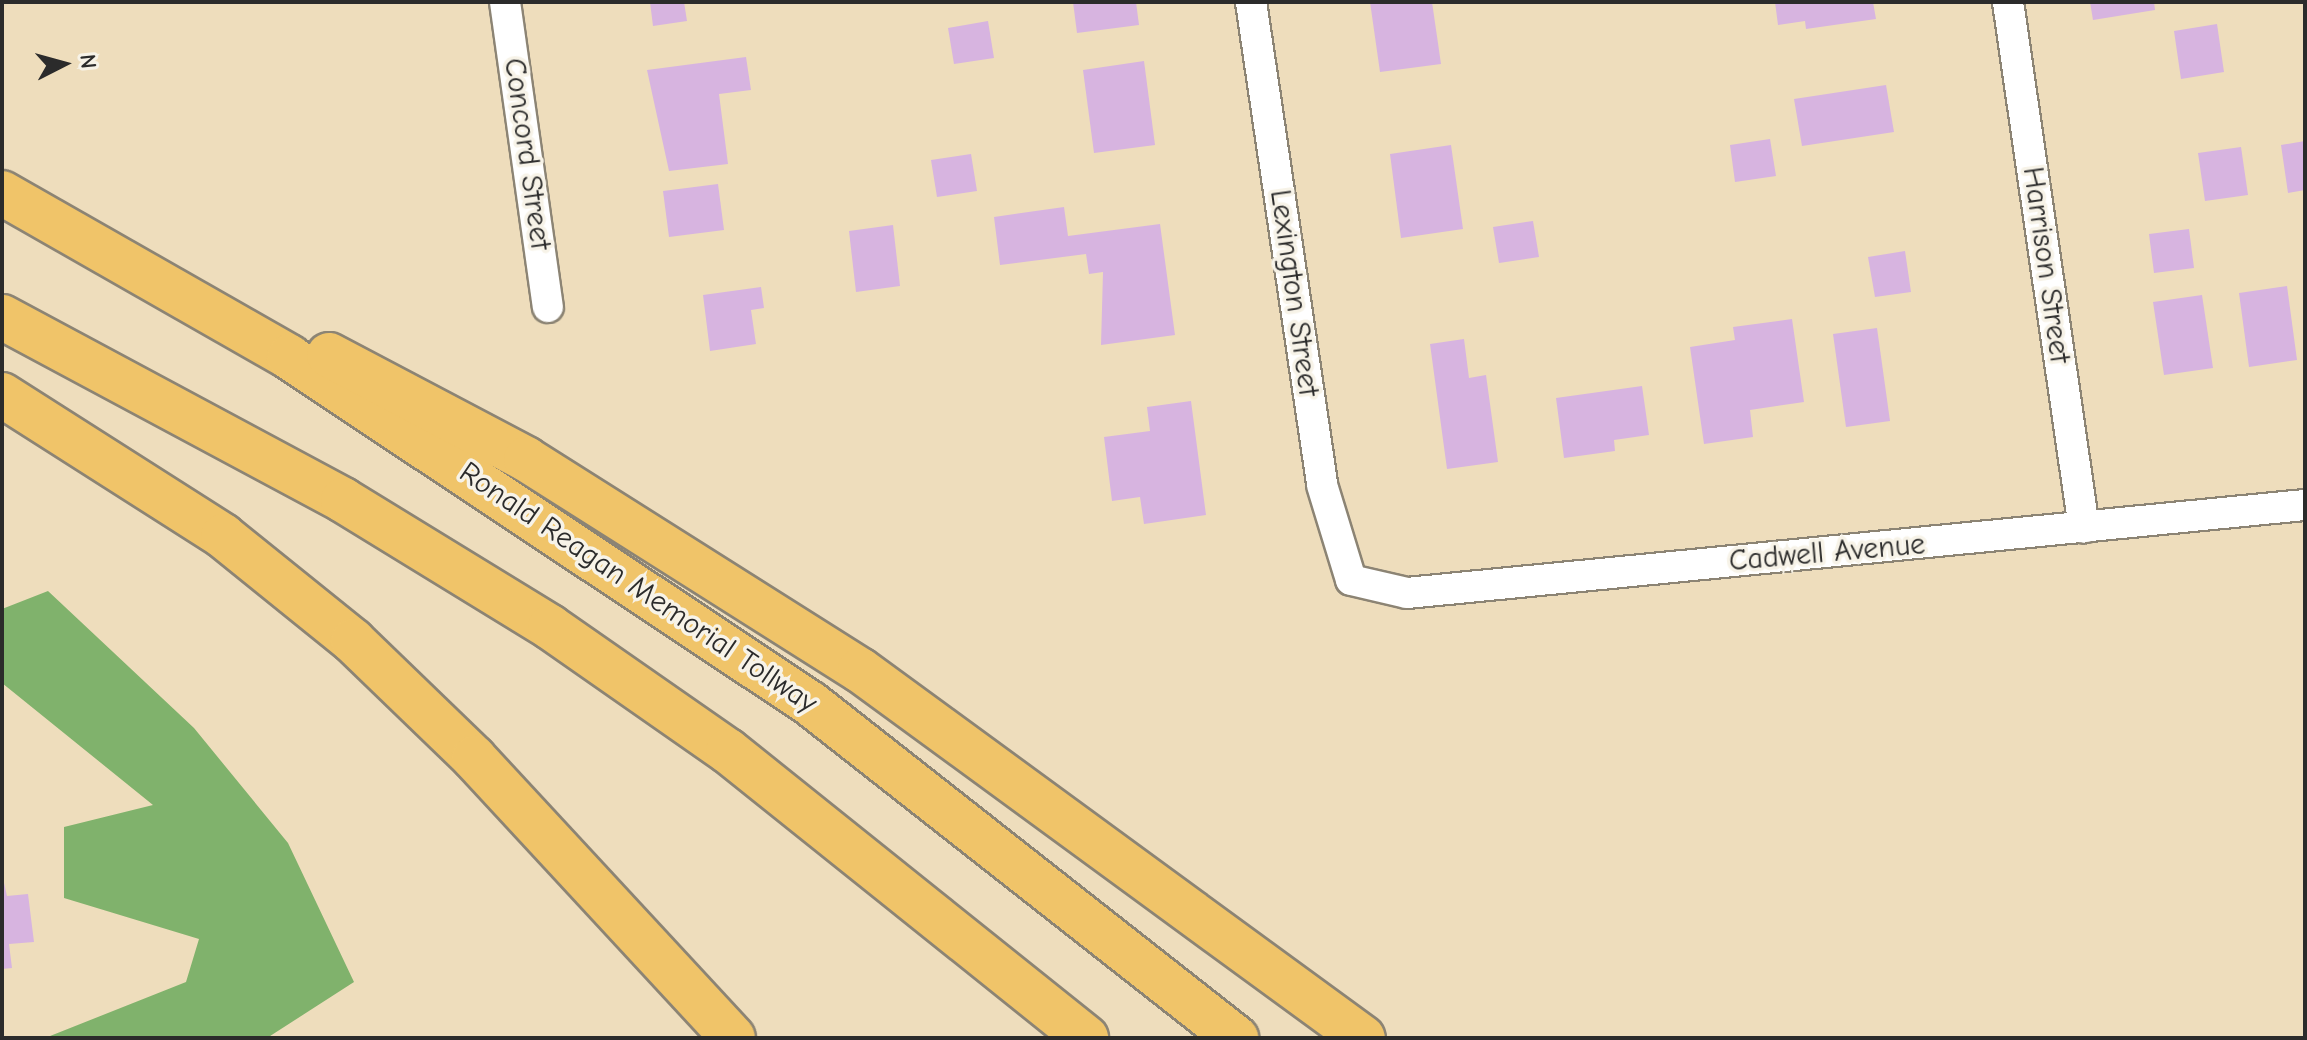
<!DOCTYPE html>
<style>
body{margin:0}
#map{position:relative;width:2307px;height:1040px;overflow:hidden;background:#eeddbc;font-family:"Comic Neue",sans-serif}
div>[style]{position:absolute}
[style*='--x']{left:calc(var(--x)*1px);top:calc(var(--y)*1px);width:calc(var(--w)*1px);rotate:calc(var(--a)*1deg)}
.forest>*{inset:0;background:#80b26c}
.building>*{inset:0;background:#d7b4e0}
.roads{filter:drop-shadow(2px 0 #8c8474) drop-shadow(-2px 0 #8c8474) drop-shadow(0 2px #8c8474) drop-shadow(0 -2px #8c8474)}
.minor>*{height:30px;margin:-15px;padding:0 15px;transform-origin:15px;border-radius:15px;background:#fff}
.motorway>*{height:44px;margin:-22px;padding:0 22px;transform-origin:22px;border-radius:22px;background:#f0c469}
span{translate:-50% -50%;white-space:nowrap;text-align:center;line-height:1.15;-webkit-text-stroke:7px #f7f3e8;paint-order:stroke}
.street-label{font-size:30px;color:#2b2b2b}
.frame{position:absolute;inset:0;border:4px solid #2b2b2b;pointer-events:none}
.north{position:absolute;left:24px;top:24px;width:80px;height:80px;-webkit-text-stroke:6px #f7f3e8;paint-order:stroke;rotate:84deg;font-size:22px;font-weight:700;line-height:32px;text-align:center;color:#2b2b2b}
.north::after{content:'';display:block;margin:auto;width:28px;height:36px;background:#2b2b2b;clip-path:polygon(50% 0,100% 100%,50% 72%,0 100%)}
</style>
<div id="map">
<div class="forest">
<i style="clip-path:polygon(48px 591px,194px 728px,288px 843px,354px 982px,267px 1038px,45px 1038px,186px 982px,199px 939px,64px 898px,64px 827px,153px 805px,2px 683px,2px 609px)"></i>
</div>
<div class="building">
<i style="clip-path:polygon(650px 2px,684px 2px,687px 21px,653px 26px)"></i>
<i style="clip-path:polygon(1073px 2px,1136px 2px,1139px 25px,1077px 33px)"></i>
<i style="clip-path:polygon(1370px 2px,1432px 2px,1441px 64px,1380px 72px)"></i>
<i style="clip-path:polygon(1775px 2px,1873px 2px,1876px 19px,1806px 29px,1805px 21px,1778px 25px)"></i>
<i style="clip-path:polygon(2090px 2px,2154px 2px,2155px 10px,2093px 20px)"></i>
<i style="clip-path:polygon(988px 21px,994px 58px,954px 64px,948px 28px)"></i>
<i style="clip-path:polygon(2217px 24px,2224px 72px,2181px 79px,2174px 31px)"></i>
<i style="clip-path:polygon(746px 57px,751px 90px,719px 94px,728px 164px,669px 171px,647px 70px)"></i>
<i style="clip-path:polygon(1144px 61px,1155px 145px,1094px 153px,1083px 70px)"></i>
<i style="clip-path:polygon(1886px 85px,1894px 132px,1802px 146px,1794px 99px)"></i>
<i style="clip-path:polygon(1770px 139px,1776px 176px,1735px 182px,1730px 145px)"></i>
<i style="clip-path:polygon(2305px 141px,2305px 190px,2288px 193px,2281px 145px)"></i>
<i style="clip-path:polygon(1451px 145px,1463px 229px,1401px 238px,1390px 154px)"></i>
<i style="clip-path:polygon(2241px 147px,2248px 195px,2205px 201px,2198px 153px)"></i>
<i style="clip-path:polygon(971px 154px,977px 191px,937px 197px,931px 160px)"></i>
<i style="clip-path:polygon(718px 184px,724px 230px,669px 237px,663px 191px)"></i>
<i style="clip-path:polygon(1064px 207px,1068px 236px,1160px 224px,1175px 335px,1101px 345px,1103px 272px,1089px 274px,1086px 254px,1000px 265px,994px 217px)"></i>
<i style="clip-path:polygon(1533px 221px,1539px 257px,1499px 263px,1493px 227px)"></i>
<i style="clip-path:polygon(893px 225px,900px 286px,856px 292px,849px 231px)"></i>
<i style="clip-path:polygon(2189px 229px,2194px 268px,2154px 273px,2149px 234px)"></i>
<i style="clip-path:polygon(1905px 251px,1911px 292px,1875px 297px,1868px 257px)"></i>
<i style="clip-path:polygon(2287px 286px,2297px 360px,2249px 367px,2239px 293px)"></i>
<i style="clip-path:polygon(761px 287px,764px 308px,751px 310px,756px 344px,710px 351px,703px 295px)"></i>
<i style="clip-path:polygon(2202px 295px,2213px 368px,2164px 375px,2153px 302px)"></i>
<i style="clip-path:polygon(1792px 319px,1804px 402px,1750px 410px,1753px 437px,1704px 444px,1690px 347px,1735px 340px,1733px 327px)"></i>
<i style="clip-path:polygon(1877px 328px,1890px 421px,1846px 427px,1833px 334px)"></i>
<i style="clip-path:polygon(1464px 339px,1469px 378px,1486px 375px,1498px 462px,1447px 469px,1430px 344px)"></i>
<i style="clip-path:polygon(1642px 386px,1649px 435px,1614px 440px,1615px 451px,1564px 458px,1556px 398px)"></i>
<i style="clip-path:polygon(1191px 401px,1206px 515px,1144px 524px,1140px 497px,1112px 501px,1104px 437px,1150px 431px,1147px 407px)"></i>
<i style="clip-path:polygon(2px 874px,7px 896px,28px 894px,34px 942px,9px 944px,12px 968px,2px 969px)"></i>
</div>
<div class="roads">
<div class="minor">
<i style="--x:505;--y:2;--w:308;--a:82"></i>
<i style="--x:1251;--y:2;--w:488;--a:81.6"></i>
<i style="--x:1322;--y:485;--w:99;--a:73"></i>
<i style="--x:1351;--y:580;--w:57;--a:13.1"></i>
<i style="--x:1407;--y:593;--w:902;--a:-5.6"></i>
<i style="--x:2008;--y:2;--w:531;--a:81.78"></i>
</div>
<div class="motorway">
<i style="--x:2;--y:193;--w:331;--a:29.7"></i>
<i style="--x:289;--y:357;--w:627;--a:33.61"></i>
<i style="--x:811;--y:704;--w:541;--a:38.16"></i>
<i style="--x:2;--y:317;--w:387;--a:28.2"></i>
<i style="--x:343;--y:500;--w:243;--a:31.5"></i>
<i style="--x:550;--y:627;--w:217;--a:34.9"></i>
<i style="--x:728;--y:751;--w:459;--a:38.7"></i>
<i style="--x:329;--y:355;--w:223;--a:27.8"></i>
<i style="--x:526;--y:459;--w:395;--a:32.3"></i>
<i style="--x:860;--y:670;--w:623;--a:36.19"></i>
<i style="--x:2;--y:395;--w:262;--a:32.5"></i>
<i style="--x:223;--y:536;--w:167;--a:38.9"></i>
<i style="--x:353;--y:641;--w:168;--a:44"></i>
<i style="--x:474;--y:758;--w:381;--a:47.2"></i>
</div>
</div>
<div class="street-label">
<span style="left:527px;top:154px;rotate:82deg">Concord Street</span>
<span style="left:2046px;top:265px;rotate:82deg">Harrison Street</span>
<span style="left:1294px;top:293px;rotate:82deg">Lexington Street</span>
<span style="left:1827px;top:553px;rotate:-5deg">Cadwell Avenue</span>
<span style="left:638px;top:588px;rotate:34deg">Ronald Reagan Memorial Tollway</span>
</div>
<div class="frame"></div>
<div class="north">N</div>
</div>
